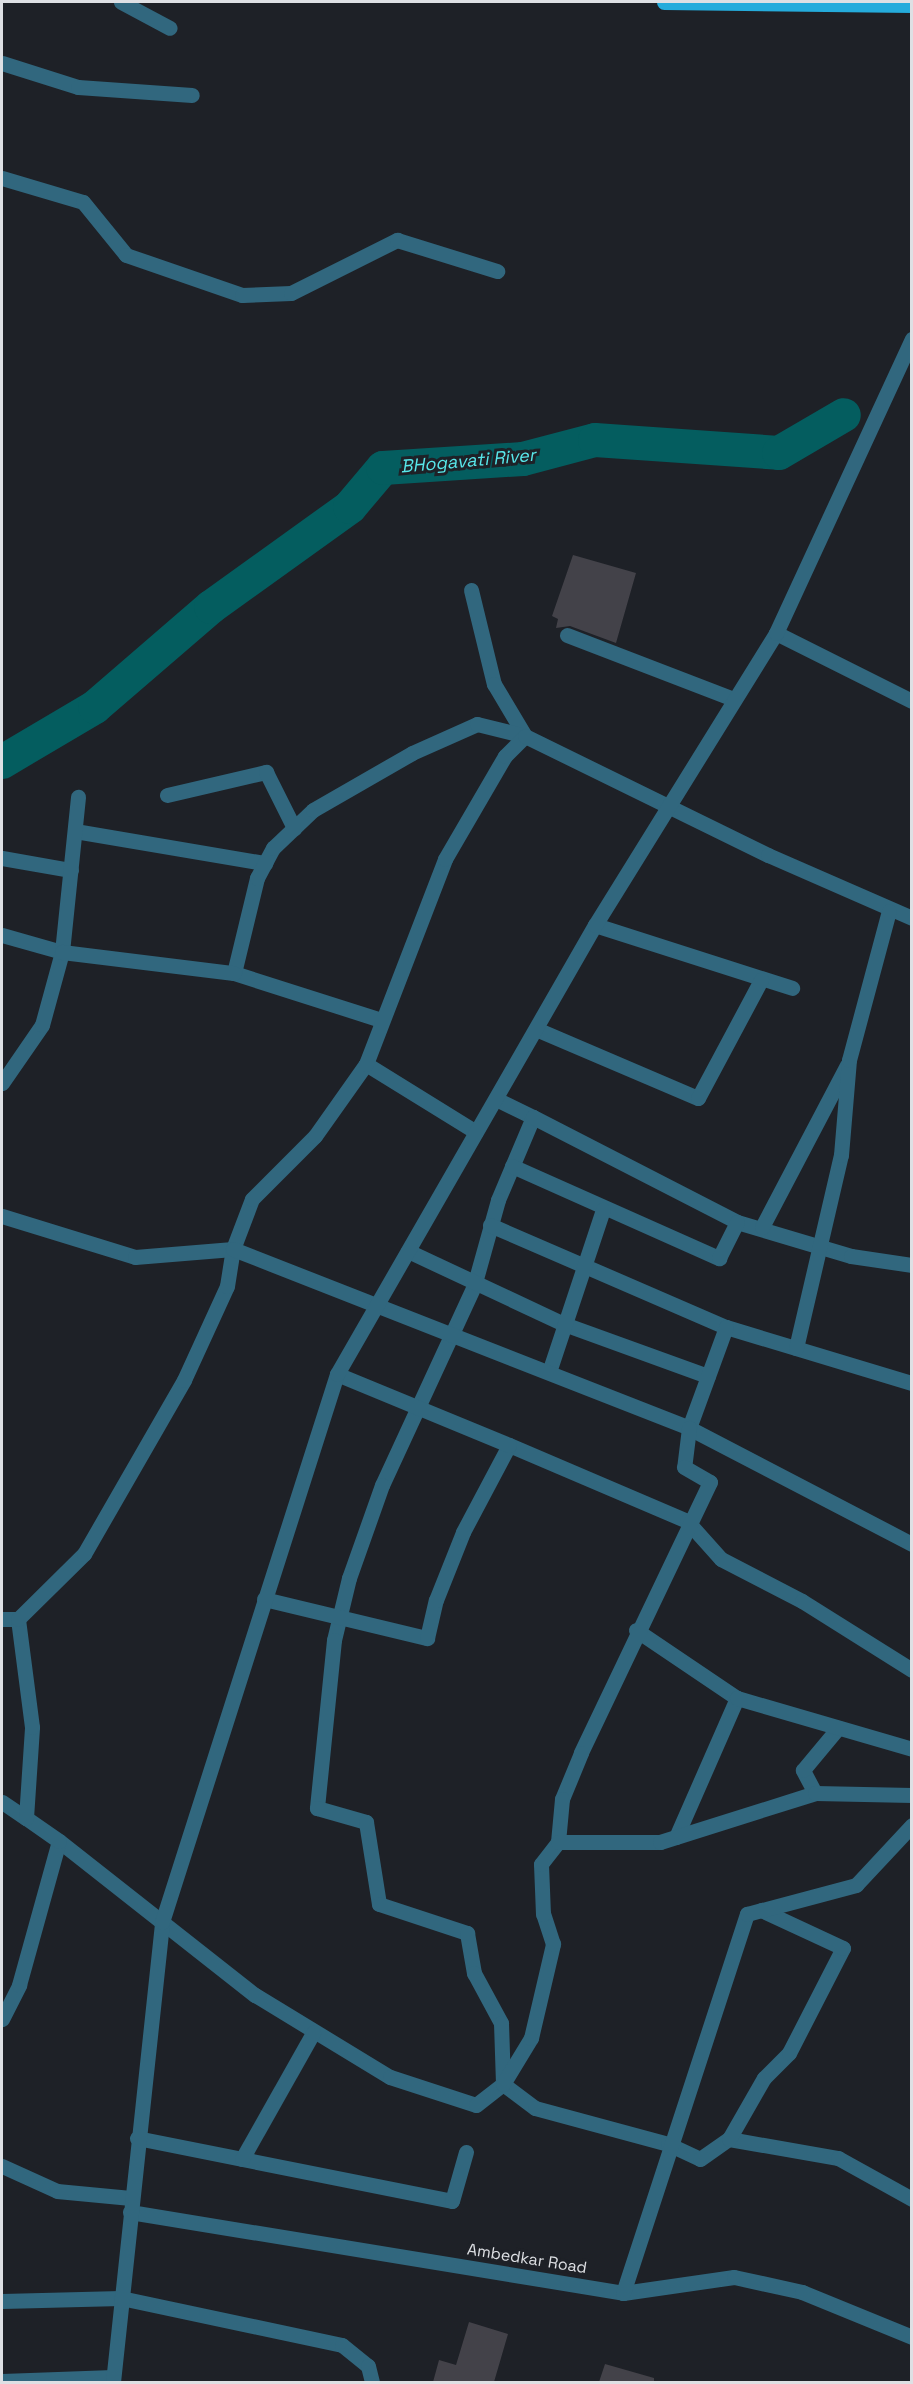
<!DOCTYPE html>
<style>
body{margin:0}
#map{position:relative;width:913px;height:2384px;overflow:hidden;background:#1e2127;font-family:"Space Grotesk",sans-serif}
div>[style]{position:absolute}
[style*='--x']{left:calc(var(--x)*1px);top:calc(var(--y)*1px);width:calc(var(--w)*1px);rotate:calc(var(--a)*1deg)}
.river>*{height:34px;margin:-17px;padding:0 17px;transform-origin:17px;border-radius:17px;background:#045d5f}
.building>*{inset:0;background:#434249}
.minor>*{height:15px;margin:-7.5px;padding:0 7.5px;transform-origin:7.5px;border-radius:7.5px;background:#31677e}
.major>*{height:15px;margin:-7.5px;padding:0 7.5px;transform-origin:7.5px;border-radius:7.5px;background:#25acdc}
span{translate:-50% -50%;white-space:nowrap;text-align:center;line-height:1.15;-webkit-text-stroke:6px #1e2127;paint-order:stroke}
.street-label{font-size:16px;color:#dee0e4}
.water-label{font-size:18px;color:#58e7ea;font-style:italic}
.frame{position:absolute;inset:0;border:3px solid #dee0e4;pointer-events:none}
</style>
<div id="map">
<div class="river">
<i style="--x:2;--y:762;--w:108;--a:-30.6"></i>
<i style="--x:95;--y:707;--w:153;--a:-40.8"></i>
<i style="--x:211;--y:607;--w:171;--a:-35.7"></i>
<i style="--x:350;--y:507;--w:51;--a:-49.8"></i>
<i style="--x:383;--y:468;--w:140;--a:-3.7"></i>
<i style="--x:523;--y:459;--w:74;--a:-14.8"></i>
<i style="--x:595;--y:440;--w:184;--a:4"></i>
<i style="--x:779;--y:453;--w:75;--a:-30.3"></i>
</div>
<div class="building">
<i style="clip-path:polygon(573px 555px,636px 573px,616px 643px,570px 626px,556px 628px,558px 619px,552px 616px)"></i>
<i style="clip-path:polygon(469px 2322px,508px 2334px,494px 2382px,433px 2382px,439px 2360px,456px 2365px)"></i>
<i style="clip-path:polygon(605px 2364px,654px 2378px,654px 2382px,599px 2382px)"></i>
</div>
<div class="minor">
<i style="--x:121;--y:2;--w:55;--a:28"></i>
<i style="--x:2;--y:63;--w:80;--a:17.5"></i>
<i style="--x:78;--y:87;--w:114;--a:4"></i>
<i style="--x:2;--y:178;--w:84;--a:16.5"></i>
<i style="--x:83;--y:202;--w:68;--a:50.9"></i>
<i style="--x:126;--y:255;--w:123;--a:19"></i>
<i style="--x:242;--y:295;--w:49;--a:-2.3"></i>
<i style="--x:291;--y:293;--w:119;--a:-26.6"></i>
<i style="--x:397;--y:240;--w:105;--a:17.2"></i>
<i style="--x:471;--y:590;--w:97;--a:76.3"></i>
<i style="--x:494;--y:684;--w:61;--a:59.2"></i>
<i style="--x:776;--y:633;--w:152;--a:26.6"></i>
<i style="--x:567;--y:635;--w:179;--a:21"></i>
<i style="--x:167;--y:795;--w:102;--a:-13.1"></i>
<i style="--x:266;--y:772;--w:63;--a:63.4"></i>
<i style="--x:75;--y:831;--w:193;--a:9.6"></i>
<i style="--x:2;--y:858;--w:70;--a:9.9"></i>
<i style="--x:595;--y:925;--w:207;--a:17.7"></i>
<i style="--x:2;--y:935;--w:62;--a:15.8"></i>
<i style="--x:62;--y:952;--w:156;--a:-84.1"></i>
<i style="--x:381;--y:1020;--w:154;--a:-162.3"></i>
<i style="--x:234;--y:973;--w:98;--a:-76.4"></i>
<i style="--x:257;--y:878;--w:34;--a:-62"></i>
<i style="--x:273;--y:848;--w:55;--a:-43.5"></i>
<i style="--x:313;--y:810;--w:114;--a:-29.9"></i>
<i style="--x:412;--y:753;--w:71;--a:-24"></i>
<i style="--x:477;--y:724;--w:49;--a:14"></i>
<i style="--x:536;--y:1029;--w:176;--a:23.1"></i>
<i style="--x:698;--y:1098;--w:134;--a:-61.9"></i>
<i style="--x:366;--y:1064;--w:129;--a:31.7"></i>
<i style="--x:2;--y:1083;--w:70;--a:-55.4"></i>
<i style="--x:42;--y:1025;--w:76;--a:-74.7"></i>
<i style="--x:62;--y:952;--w:173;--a:7"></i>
<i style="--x:496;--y:1099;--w:41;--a:25.9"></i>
<i style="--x:533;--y:1117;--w:90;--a:112.9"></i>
<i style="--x:498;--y:1200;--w:89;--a:105.6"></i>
<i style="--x:474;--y:1286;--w:219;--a:114.8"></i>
<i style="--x:382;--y:1485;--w:99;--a:109.5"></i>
<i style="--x:349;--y:1578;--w:64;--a:103.6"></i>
<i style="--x:334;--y:1640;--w:169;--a:95.8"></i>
<i style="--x:317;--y:1808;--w:51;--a:15.9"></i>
<i style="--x:366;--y:1822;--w:83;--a:81"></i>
<i style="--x:379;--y:1904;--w:93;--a:18.2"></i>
<i style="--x:467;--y:1933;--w:41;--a:80.1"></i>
<i style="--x:474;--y:1973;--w:57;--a:61.6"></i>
<i style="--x:501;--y:2023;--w:61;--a:88.1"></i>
<i style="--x:533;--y:1117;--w:229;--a:27.2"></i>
<i style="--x:737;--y:1222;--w:119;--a:16.6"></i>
<i style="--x:851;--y:1256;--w:62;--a:8.4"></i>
<i style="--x:512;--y:1166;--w:227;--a:24"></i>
<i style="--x:719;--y:1258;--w:40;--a:-63.4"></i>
<i style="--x:2;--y:1216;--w:139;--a:17.1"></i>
<i style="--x:135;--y:1257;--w:98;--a:-4.7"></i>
<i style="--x:233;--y:1249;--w:53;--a:-69.2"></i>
<i style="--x:252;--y:1199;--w:89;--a:-45"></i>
<i style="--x:315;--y:1136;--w:88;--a:-54.7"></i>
<i style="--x:366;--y:1064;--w:220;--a:-68.9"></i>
<i style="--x:445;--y:859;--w:119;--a:-59.8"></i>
<i style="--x:505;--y:756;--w:28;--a:-45"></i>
<i style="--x:525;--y:736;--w:271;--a:26.1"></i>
<i style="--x:768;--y:855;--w:157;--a:23.6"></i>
<i style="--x:490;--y:1225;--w:257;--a:23.4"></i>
<i style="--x:726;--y:1327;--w:194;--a:16.8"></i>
<i style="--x:762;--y:1227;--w:183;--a:-62.3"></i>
<i style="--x:408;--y:1251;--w:172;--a:25.1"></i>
<i style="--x:564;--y:1324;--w:153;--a:19.9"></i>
<i style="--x:726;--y:1327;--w:108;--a:110.1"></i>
<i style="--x:689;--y:1428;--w:251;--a:27.5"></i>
<i style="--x:796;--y:1348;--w:198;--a:-76.9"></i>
<i style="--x:841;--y:1155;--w:95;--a:-85.2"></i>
<i style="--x:849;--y:1060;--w:154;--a:-75"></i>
<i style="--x:549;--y:1372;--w:171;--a:-71.6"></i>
<i style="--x:509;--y:1445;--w:194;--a:23.1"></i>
<i style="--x:687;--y:1521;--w:51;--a:48.2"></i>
<i style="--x:721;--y:1559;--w:91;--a:27.4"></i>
<i style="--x:802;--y:1601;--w:130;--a:32.1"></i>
<i style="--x:264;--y:1599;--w:168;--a:13.5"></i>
<i style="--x:427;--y:1638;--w:39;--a:-77"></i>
<i style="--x:436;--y:1600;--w:73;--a:-68.3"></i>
<i style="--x:463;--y:1532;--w:98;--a:-62.1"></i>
<i style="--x:509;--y:1445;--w:186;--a:-157.6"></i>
<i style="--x:2;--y:1619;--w:16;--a:0"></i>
<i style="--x:636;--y:1630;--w:122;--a:34"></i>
<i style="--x:815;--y:1793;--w:26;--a:-118"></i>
<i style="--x:803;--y:1770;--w:55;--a:-50.2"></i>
<i style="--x:2;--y:1802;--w:29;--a:34"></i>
<i style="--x:676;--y:1837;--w:152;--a:-66.3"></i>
<i style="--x:737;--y:1698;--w:182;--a:16.2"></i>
<i style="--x:59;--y:1841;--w:249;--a:38.2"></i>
<i style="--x:255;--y:1995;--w:158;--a:31.3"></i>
<i style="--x:390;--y:2077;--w:90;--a:18"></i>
<i style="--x:476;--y:2105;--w:34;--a:-38"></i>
<i style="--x:503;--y:2084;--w:40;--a:37"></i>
<i style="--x:535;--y:2108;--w:138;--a:15.1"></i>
<i style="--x:668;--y:2144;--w:35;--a:25"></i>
<i style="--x:700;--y:2159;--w:35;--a:-35"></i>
<i style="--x:729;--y:2139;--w:111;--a:9.9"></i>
<i style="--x:838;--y:2158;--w:85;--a:29"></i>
<i style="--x:2;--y:2019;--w:38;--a:-63"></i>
<i style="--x:19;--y:1985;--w:149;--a:-74.5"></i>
<i style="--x:59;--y:1841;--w:40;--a:-145.1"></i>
<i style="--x:26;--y:1818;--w:91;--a:-86.2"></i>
<i style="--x:32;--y:1727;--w:109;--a:-97.4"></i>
<i style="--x:18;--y:1619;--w:93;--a:-44.6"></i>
<i style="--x:84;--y:1554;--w:201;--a:-60.1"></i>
<i style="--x:184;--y:1380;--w:103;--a:-65.4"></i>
<i style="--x:227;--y:1286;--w:37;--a:-81"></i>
<i style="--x:233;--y:1249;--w:490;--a:21.4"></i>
<i style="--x:689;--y:1428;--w:39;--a:97"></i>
<i style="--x:684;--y:1467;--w:30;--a:30"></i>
<i style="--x:710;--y:1482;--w:300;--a:115.5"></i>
<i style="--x:581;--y:1753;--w:50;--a:112.4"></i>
<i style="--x:562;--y:1799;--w:43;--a:95.3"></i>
<i style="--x:503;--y:2084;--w:54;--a:-58.7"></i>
<i style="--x:531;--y:2038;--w:97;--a:-76.8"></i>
<i style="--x:553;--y:1944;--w:32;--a:-108"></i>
<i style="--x:543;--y:1914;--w:50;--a:-92.3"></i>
<i style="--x:541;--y:1864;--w:28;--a:-52"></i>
<i style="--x:558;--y:1842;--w:102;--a:0"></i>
<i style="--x:660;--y:1842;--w:163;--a:-17.5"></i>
<i style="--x:815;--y:1793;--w:97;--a:1.2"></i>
<i style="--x:137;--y:2138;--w:321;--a:11.3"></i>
<i style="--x:452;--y:2201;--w:51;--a:-74.1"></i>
<i style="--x:729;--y:2139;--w:70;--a:-60.2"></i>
<i style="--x:764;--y:2078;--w:35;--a:-45"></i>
<i style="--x:789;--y:2053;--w:118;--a:-62.8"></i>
<i style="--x:843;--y:1948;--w:90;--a:-155.1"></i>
<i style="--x:242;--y:2159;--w:145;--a:-60.6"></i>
<i style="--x:2;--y:2166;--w:60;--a:24.4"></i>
<i style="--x:57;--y:2191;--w:74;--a:5.4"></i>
<i style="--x:130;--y:2212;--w:500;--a:9.3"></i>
<i style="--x:623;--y:2293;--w:112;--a:-8.2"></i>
<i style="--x:734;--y:2277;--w:70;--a:12.4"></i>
<i style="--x:802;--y:2292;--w:119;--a:22.2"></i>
<i style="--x:623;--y:2293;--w:399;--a:-71.9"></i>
<i style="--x:747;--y:1914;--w:113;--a:-14.9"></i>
<i style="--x:856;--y:1885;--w:82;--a:-47"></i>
<i style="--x:2;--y:2301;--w:119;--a:-1.4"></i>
<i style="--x:121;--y:2298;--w:226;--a:12"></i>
<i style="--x:342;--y:2345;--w:33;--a:39"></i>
<i style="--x:368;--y:2366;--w:16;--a:76"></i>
<i style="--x:2;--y:2381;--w:111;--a:-2.1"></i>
<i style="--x:113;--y:2382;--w:463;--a:-83.9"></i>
<i style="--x:162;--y:1922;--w:575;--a:-72.29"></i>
<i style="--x:337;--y:1374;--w:518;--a:-60.12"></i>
<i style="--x:595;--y:925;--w:344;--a:-58.2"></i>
<i style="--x:776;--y:633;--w:324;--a:-65.2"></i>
</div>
<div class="major">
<i style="--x:664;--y:2;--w:248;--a:0.7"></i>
</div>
<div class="street-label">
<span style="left:527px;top:2259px;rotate:9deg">Ambedkar Road</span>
</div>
<div class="water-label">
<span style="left:468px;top:461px;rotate:-5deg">BHogavati River</span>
</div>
<div class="frame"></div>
</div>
